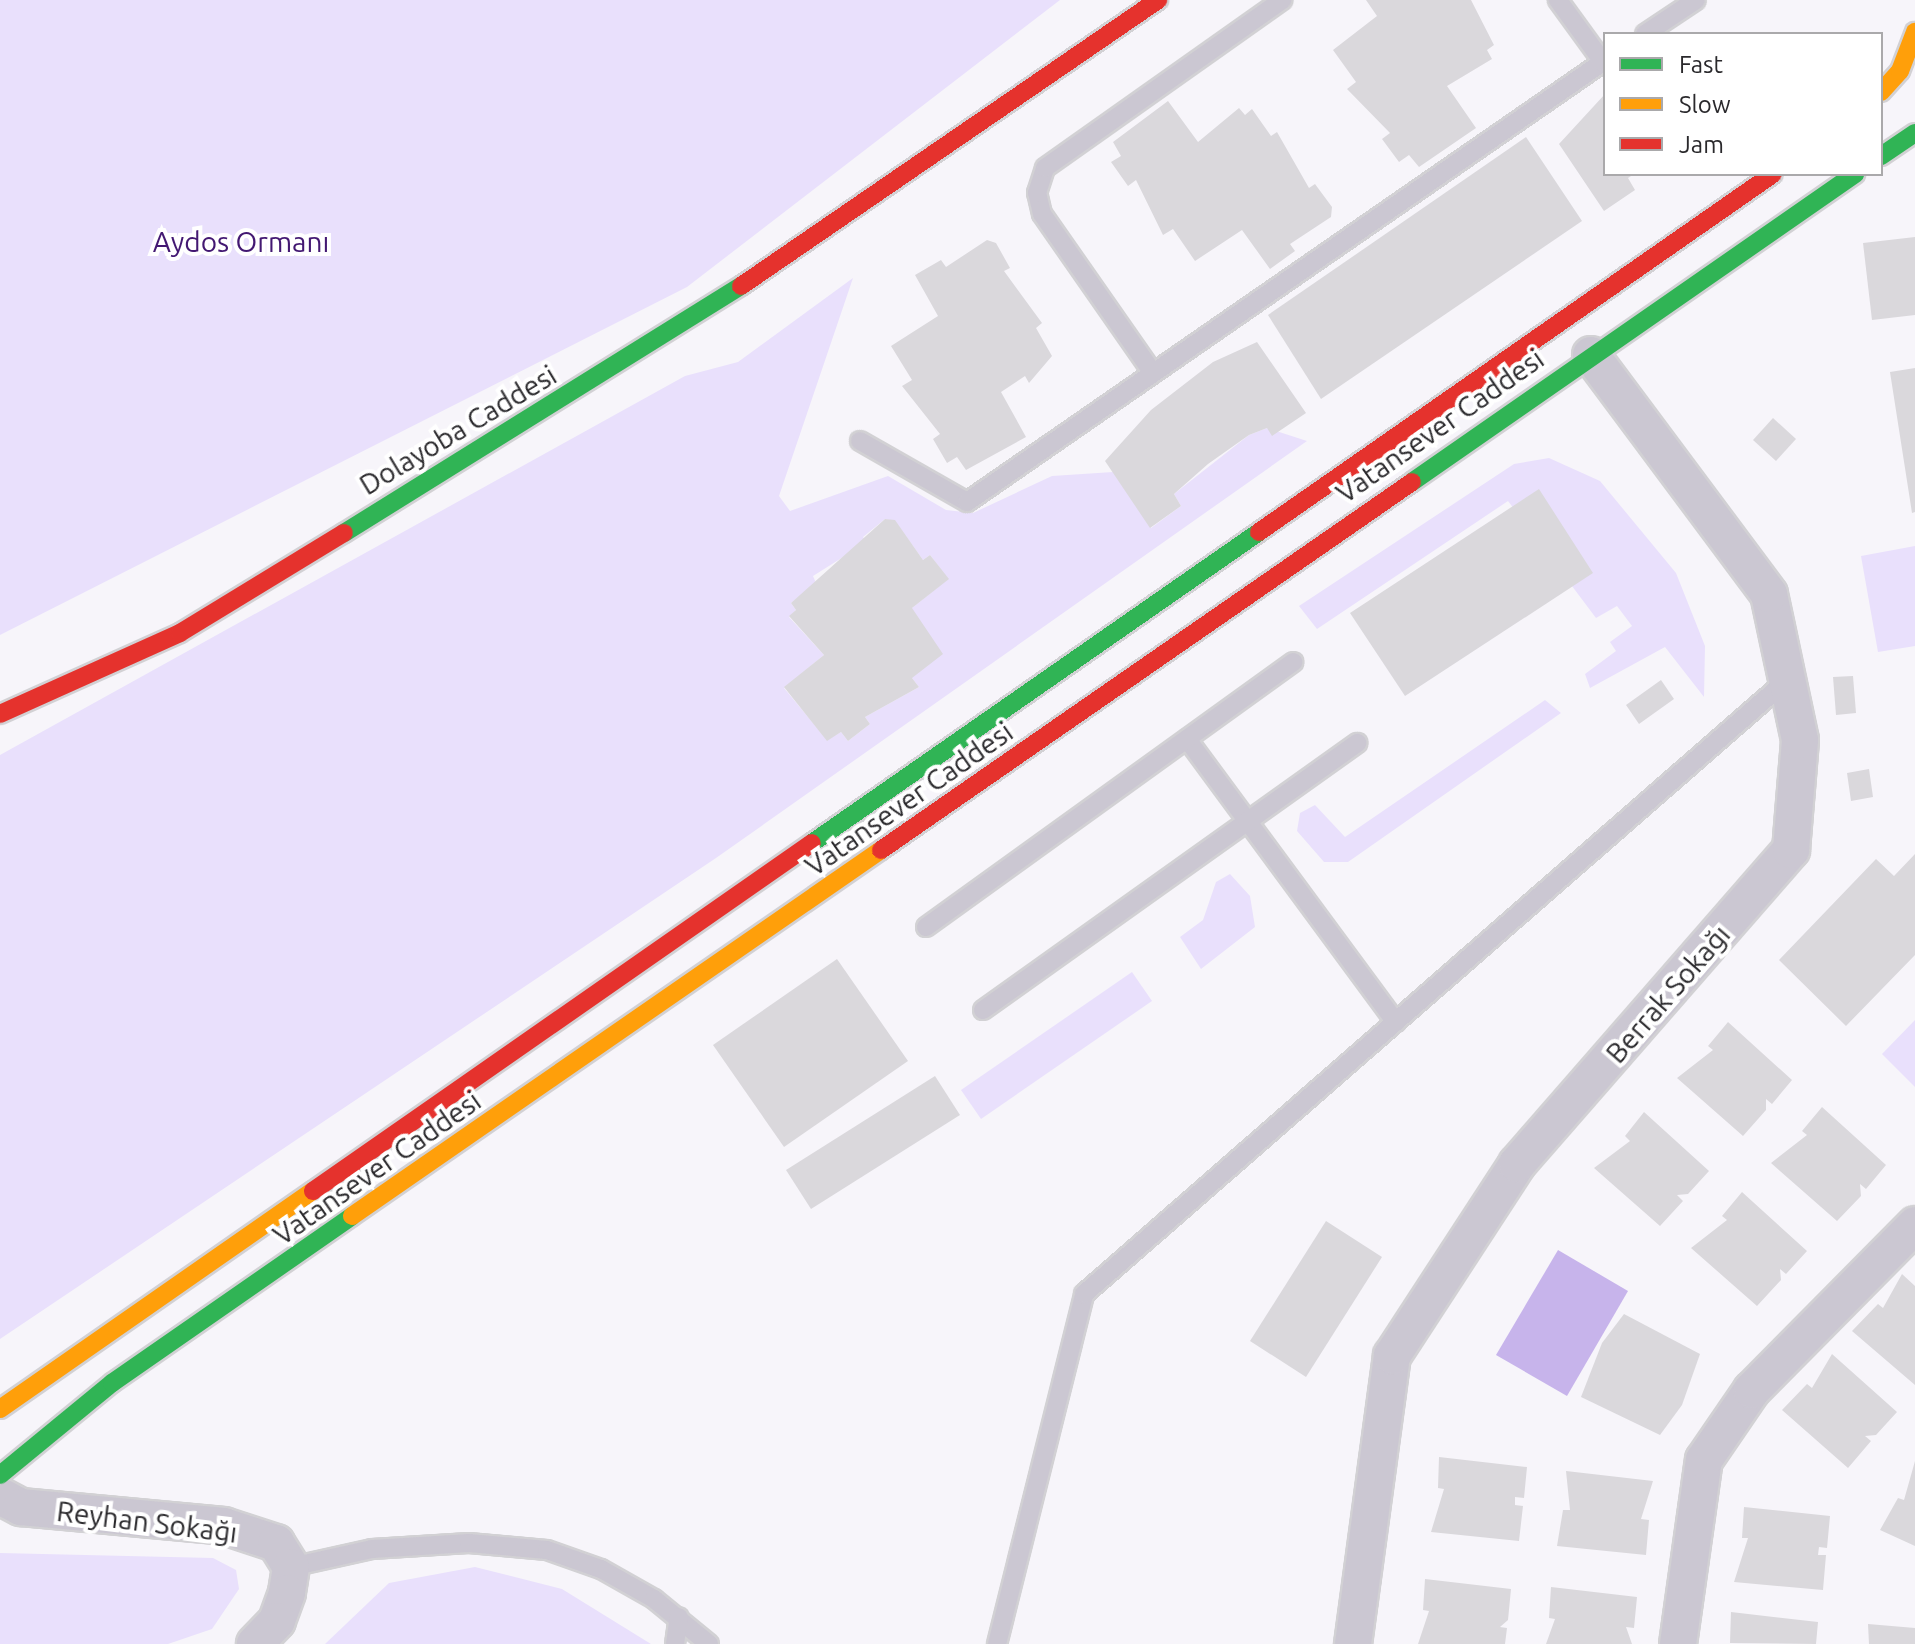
<!DOCTYPE html>
<meta charset="utf-8">
<style>
body{margin:0}
#map{position:relative;width:1915px;height:1644px;overflow:hidden;background:#f7f5fa;font-family:Ubuntu,sans-serif}
div>[style]{position:absolute}
[style*='--x']{left:calc(var(--x)*1px);top:calc(var(--y)*1px);width:calc(var(--w)*1px);rotate:calc(var(--a)*1deg)}
.green>*{inset:0;background:#e9e0fc}
.water>*{inset:0;background:#c7b4eb}
.building>*{inset:0;background:#dad8dc}
.roads{filter:drop-shadow(2px 0 #d2d1d4) drop-shadow(-2px 0 #d2d1d4) drop-shadow(0 2px #d2d1d4) drop-shadow(0 -2px #d2d1d4)}
.lane>*{height:18px;margin:-9px;padding:0 9px;transform-origin:9px;border-radius:9px;background:#cbc7d2}
.street>*{height:36px;margin:-18px;padding:0 18px;transform-origin:18px;border-radius:18px;background:#cbc7d2}
.fast>*{height:18px;margin:-9px;padding:0 9px;transform-origin:9px;border-radius:9px;background:#30b455}
.slow>*{height:18px;margin:-9px;padding:0 9px;transform-origin:9px;border-radius:9px;background:#ff9f0a}
.jam>*{height:18px;margin:-9px;padding:0 9px;transform-origin:9px;border-radius:9px;background:#e5322d}
span{translate:-50% -50%;white-space:nowrap;text-align:center;line-height:1.15;-webkit-text-stroke:8px #fff;paint-order:stroke}
.park-label{font-size:28px;color:#431872}
.street-label{font-size:28px;color:#2a292c}
.legend{position:absolute;left:1603px;top:32px;width:280px;height:144px;box-sizing:border-box;background:#fff;border:2px solid #aaa9ab;margin:0;padding:10px 14px;list-style:none;font-size:24px;color:#2a292c}
.legend li{display:flex;align-items:center;gap:16px;height:40px}
.legend b{width:40px;border:2px solid #aaa9ab}
</style>
<div id="map">
<div class="green">
<i style="clip-path:polygon(0 0,1060px 0,687px 287px,0 635px)"></i>
<i style="clip-path:polygon(evenodd,853px 278px,779px 496px,790px 511px,888px 476px,946px 510px,973px 513px,1052px 476px,1113px 472px,1151px 528px,1181px 506px,1174px 494px,1249px 435px,1267px 428px,1307px 441px,716px 858px,0 1339px,0 755px,685px 376px,738px 362px,853px 278px,885px 519px,895px 521px,923px 560px,930px 555px,948px 579px,912px 608px,912px 678px,919px 687px,865px 717px,870px 724px,848px 741px,841px 732px,827px 740px,784px 688px,824px 655px,789px 617px,796px 610px,791px 603px,816px 583px,813px 576px,867px 542px,863px 537px,885px 519px)"></i>
<i style="clip-path:polygon(1549px 458px,1600px 481px,1676px 573px,1705px 646px,1704px 697px,1665px 647px,1590px 688px,1585px 674px,1616px 651px,1610px 642px,1632px 626px,1617px 606px,1596px 618px,1508px 501px,1317px 629px,1299px 606px,1514px 464px)"></i>
<i style="clip-path:polygon(1915px 546px,1915px 646px,1878px 652px,1861px 556px)"></i>
<i style="clip-path:polygon(1545px 700px,1561px 713px,1348px 862px,1324px 862px,1297px 831px,1300px 813px,1315px 805px,1345px 837px)"></i>
<i style="clip-path:polygon(1230px 874px,1250px 896px,1255px 927px,1201px 969px,1180px 937px,1203px 920px,1216px 882px)"></i>
<i style="clip-path:polygon(1132px 972px,1152px 1001px,981px 1119px,961px 1090px)"></i>
<i style="clip-path:polygon(1915px 1020px,1915px 1087px,1882px 1054px)"></i>
<i style="clip-path:polygon(0 1553px,213px 1558px,236px 1570px,239px 1589px,212px 1629px,168px 1644px,0 1644px)"></i>
<i style="clip-path:polygon(475px 1567px,562px 1589px,651px 1644px,325px 1644px,389px 1583px)"></i>
</div>
<div class="water">
<i style="clip-path:polygon(1558px 1250px,1628px 1291px,1567px 1396px,1496px 1355px)"></i>
</div>
<div class="building">
<i style="clip-path:polygon(1366px 0,1471px 0,1494px 45px,1487px 50px,1492px 59px,1447px 86px,1476px 128px,1419px 167px,1409px 155px,1399px 162px,1382px 139px,1390px 133px,1347px 89px,1356px 82px,1333px 50px,1377px 16px)"></i>
<i style="clip-path:polygon(1605px 94px,1605px 174px,1634px 174px,1628px 178px,1635px 190px,1604px 211px,1559px 144px)"></i>
<i style="clip-path:polygon(1168px 101px,1198px 142px,1239px 108px,1245px 115px,1252px 109px,1271px 136px,1277px 132px,1309px 188px,1315px 184px,1332px 207px,1331px 217px,1290px 244px,1295px 251px,1270px 269px,1242px 230px,1195px 261px,1173px 229px,1163px 235px,1136px 180px,1128px 186px,1111px 162px,1121px 156px,1113px 142px)"></i>
<i style="clip-path:polygon(1526px 137px,1582px 221px,1321px 399px,1268px 315px)"></i>
<i style="clip-path:polygon(1915px 237px,1915px 315px,1872px 320px,1863px 243px)"></i>
<i style="clip-path:polygon(987px 240px,996px 243px,1010px 268px,1004px 271px,1042px 323px,1036px 328px,1052px 356px,1029px 383px,1025px 376px,1001px 392px,1026px 437px,966px 470px,957px 457px,947px 463px,933px 439px,940px 434px,902px 386px,912px 380px,891px 346px,938px 316px,915px 275px,941px 260px,946px 267px)"></i>
<i style="clip-path:polygon(1257px 342px,1306px 413px,1272px 436px,1267px 428px,1249px 435px,1208px 464px,1174px 494px,1181px 506px,1150px 528px,1105px 461px,1151px 410px,1213px 362px)"></i>
<i style="clip-path:polygon(1915px 368px,1915px 512px,1912px 513px,1890px 372px)"></i>
<i style="clip-path:polygon(1773px 418px,1796px 439px,1776px 461px,1753px 440px)"></i>
<i style="clip-path:polygon(1539px 489px,1593px 573px,1405px 696px,1350px 613px)"></i>
<i style="clip-path:polygon(885px 519px,895px 520px,923px 560px,930px 555px,949px 579px,912px 608px,943px 654px,912px 678px,919px 687px,865px 717px,870px 724px,848px 741px,841px 732px,827px 741px,784px 687px,824px 655px,789px 616px,796px 610px,791px 603px)"></i>
<i style="clip-path:polygon(1853px 676px,1856px 713px,1836px 715px,1833px 677px)"></i>
<i style="clip-path:polygon(1661px 680px,1674px 699px,1639px 724px,1626px 705px)"></i>
<i style="clip-path:polygon(1869px 769px,1873px 797px,1851px 801px,1847px 773px)"></i>
<i style="clip-path:polygon(1915px 854px,1915px 955px,1846px 1026px,1779px 960px,1876px 859px,1894px 876px)"></i>
<i style="clip-path:polygon(837px 959px,908px 1061px,784px 1147px,713px 1045px)"></i>
<i style="clip-path:polygon(1728px 1022px,1792px 1080px,1772px 1104px,1766px 1099px,1766px 1110px,1743px 1136px,1677px 1078px,1713px 1050px,1708px 1046px)"></i>
<i style="clip-path:polygon(935px 1076px,960px 1115px,811px 1209px,786px 1170px)"></i>
<i style="clip-path:polygon(1822px 1107px,1886px 1165px,1866px 1189px,1860px 1184px,1861px 1196px,1837px 1221px,1771px 1163px,1807px 1135px,1802px 1131px)"></i>
<i style="clip-path:polygon(1644px 1112px,1709px 1171px,1688px 1194px,1677px 1195px,1683px 1201px,1660px 1226px,1594px 1168px,1630px 1141px,1625px 1136px)"></i>
<i style="clip-path:polygon(1742px 1192px,1807px 1251px,1786px 1274px,1780px 1269px,1781px 1280px,1757px 1306px,1691px 1248px,1727px 1220px,1722px 1216px)"></i>
<i style="clip-path:polygon(1326px 1221px,1382px 1257px,1306px 1377px,1250px 1341px)"></i>
<i style="clip-path:polygon(1902px 1274px,1915px 1286px,1915px 1385px,1852px 1331px,1878px 1304px,1883px 1308px)"></i>
<i style="clip-path:polygon(1624px 1314px,1700px 1354px,1682px 1405px,1660px 1435px,1581px 1397px,1602px 1343px)"></i>
<i style="clip-path:polygon(1832px 1354px,1897px 1412px,1876px 1435px,1865px 1436px,1871px 1441px,1848px 1468px,1782px 1410px,1807px 1384px,1812px 1388px)"></i>
<i style="clip-path:polygon(1439px 1457px,1527px 1467px,1524px 1498px,1515px 1497px,1515px 1505px,1523px 1506px,1519px 1541px,1431px 1532px,1444px 1489px,1438px 1488px)"></i>
<i style="clip-path:polygon(1915px 1461px,1915px 1546px,1880px 1530px,1898px 1498px,1904px 1500px)"></i>
<i style="clip-path:polygon(1566px 1471px,1653px 1481px,1641px 1519px,1649px 1520px,1646px 1555px,1557px 1546px,1563px 1510px,1570px 1510px)"></i>
<i style="clip-path:polygon(1744px 1507px,1830px 1516px,1827px 1548px,1819px 1547px,1818px 1555px,1826px 1555px,1823px 1590px,1734px 1582px,1748px 1538px,1742px 1538px)"></i>
<i style="clip-path:polygon(1425px 1579px,1511px 1589px,1508px 1620px,1500px 1627px,1507px 1628px,1505px 1644px,1418px 1644px,1429px 1611px,1423px 1610px)"></i>
<i style="clip-path:polygon(1551px 1587px,1637px 1597px,1634px 1628px,1626px 1627px,1632px 1644px,1546px 1644px,1555px 1619px,1549px 1618px)"></i>
<i style="clip-path:polygon(1731px 1612px,1818px 1622px,1816px 1644px,1730px 1643px)"></i>
<i style="clip-path:polygon(1868px 1624px,1915px 1628px,1915px 1644px,1869px 1644px)"></i>
</div>
<div class="roads">
<div class="lane">
<i style="--x:1645;--y:34;--w:61;--a:-33.7"></i>
<i style="--x:1153;--y:373;--w:194;--a:-124.9"></i>
<i style="--x:1042;--y:214;--w:22;--a:-103"></i>
<i style="--x:1037;--y:193;--w:26;--a:-72"></i>
<i style="--x:1045;--y:168;--w:291;--a:-35.3"></i>
<i style="--x:860;--y:441;--w:123;--a:29.7"></i>
<i style="--x:967;--y:502;--w:773;--a:-34.68"></i>
<i style="--x:1603;--y:62;--w:77;--a:-126"></i>
<i style="--x:1187;--y:739;--w:352;--a:53.6"></i>
<i style="--x:926;--y:927;--w:453;--a:-35.8"></i>
<i style="--x:983;--y:1010;--w:460;--a:-35.5"></i>
<i style="--x:291;--y:1567;--w:83;--a:-12.5"></i>
<i style="--x:372;--y:1549;--w:97;--a:-3.5"></i>
<i style="--x:469;--y:1543;--w:78;--a:5.1"></i>
<i style="--x:547;--y:1550;--w:57;--a:19.4"></i>
<i style="--x:601;--y:1569;--w:61;--a:29.5"></i>
<i style="--x:654;--y:1599;--w:71;--a:39.3"></i>
<i style="--x:675;--y:1644;--w:27;--a:-82"></i>
<i style="--x:997;--y:1644;--w:361;--a:-76"></i>
<i style="--x:1084;--y:1294;--w:933;--a:-41.13"></i>
</div>
<div class="street">
<i style="--x:0;--y:1496;--w:24;--a:28"></i>
<i style="--x:21;--y:1507;--w:204;--a:5.3"></i>
<i style="--x:224;--y:1526;--w:55;--a:18.1"></i>
<i style="--x:276;--y:1543;--w:28;--a:58"></i>
<i style="--x:291;--y:1567;--w:26;--a:99"></i>
<i style="--x:287;--y:1593;--w:30;--a:110"></i>
<i style="--x:277;--y:1621;--w:32;--a:134"></i>
<i style="--x:1353;--y:1644;--w:291;--a:-82.3"></i>
<i style="--x:1392;--y:1356;--w:229;--a:-56.9"></i>
<i style="--x:1517;--y:1164;--w:417;--a:-48.9"></i>
<i style="--x:1791;--y:850;--w:110;--a:-85.3"></i>
<i style="--x:1800;--y:740;--w:149;--a:-102"></i>
<i style="--x:1769;--y:594;--w:298;--a:-126.7"></i>
<i style="--x:1678;--y:1644;--w:186;--a:-82"></i>
<i style="--x:1704;--y:1460;--w:85;--a:-55.6"></i>
<i style="--x:1752;--y:1390;--w:232;--a:-45.3"></i>
</div>
<div class="fast">
<i style="--x:1881;--y:156;--w:41;--a:-34.1"></i>
<i style="--x:1412;--y:482;--w:540;--a:-34.81"></i>
<i style="--x:344;--y:533;--w:468;--a:-31.9"></i>
<i style="--x:812;--y:843;--w:545;--a:-34.83"></i>
<i style="--x:0;--y:1475;--w:145;--a:-39.4"></i>
<i style="--x:112;--y:1383;--w:292;--a:-34.8"></i>
</div>
<div class="slow">
<i style="--x:1881;--y:92;--w:28;--a:-48"></i>
<i style="--x:1900;--y:71;--w:42;--a:-69"></i>
<i style="--x:352;--y:1216;--w:643;--a:-34.68"></i>
<i style="--x:0;--y:1409;--w:381;--a:-34.9"></i>
</div>
<div class="jam">
<i style="--x:741;--y:286;--w:506;--a:-34.44"></i>
<i style="--x:1259;--y:532;--w:626;--a:-34.86"></i>
<i style="--x:0;--y:714;--w:197;--a:-24.2"></i>
<i style="--x:180;--y:633;--w:192;--a:-31.4"></i>
<i style="--x:881;--y:850;--w:646;--a:-34.72"></i>
<i style="--x:313;--y:1191;--w:608;--a:-34.89"></i>
</div>
</div>
<div class="park-label">
<span style="left:241px;top:242px">Aydos Ormanı</span>
</div>
<div class="street-label">
<span style="left:1440px;top:426px;rotate:-35deg">Vatansever Caddesi</span>
<span style="left:458px;top:430px;rotate:-31deg">Dolayoba Caddesi</span>
<span style="left:909px;top:799px;rotate:-35deg">Vatansever Caddesi</span>
<span style="left:1668px;top:994px;rotate:-49deg">Berrak Sokağı</span>
<span style="left:377px;top:1168px;rotate:-35deg">Vatansever Caddesi</span>
<span style="left:147px;top:1522px;rotate:7deg">Reyhan Sokağı</span>
</div>
<ul class="legend">
<li><b style="height:10px;background:#30b455"></b>Fast</li>
<li><b style="height:10px;background:#ff9f0a"></b>Slow</li>
<li><b style="height:10px;background:#e5322d"></b>Jam</li>
</ul>
</div>
